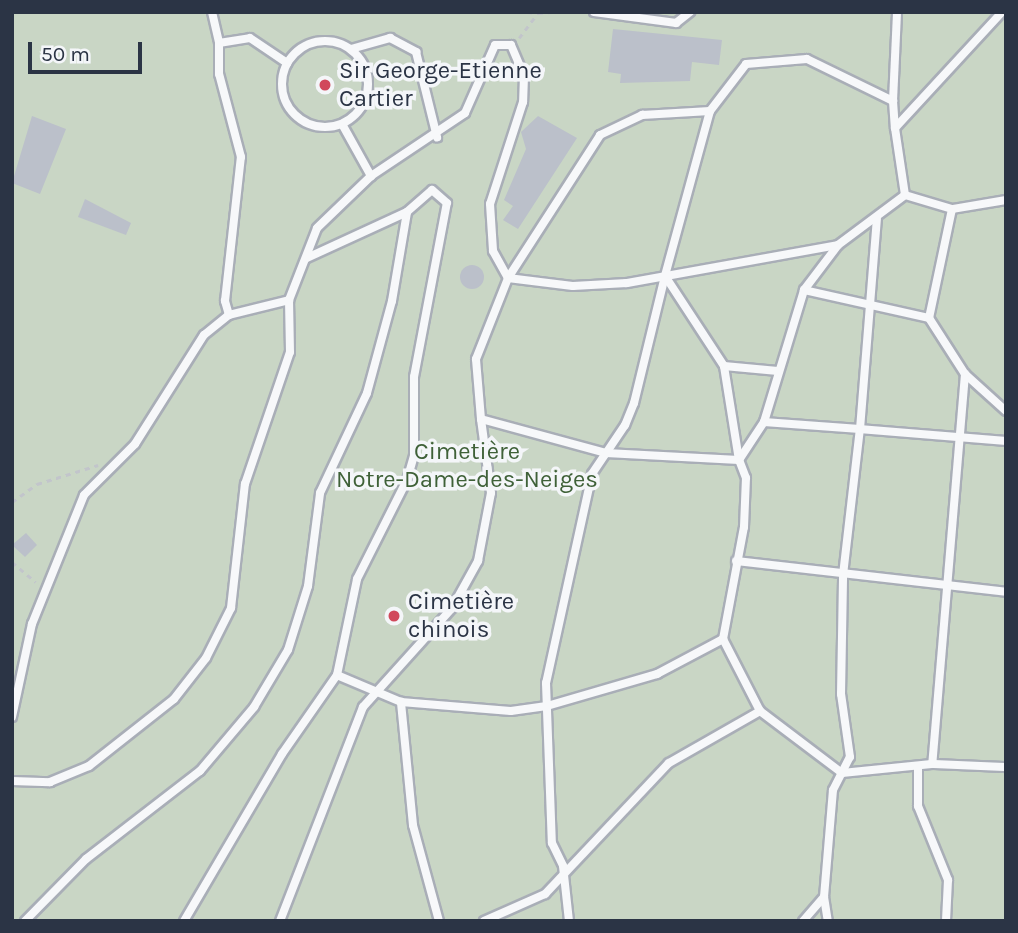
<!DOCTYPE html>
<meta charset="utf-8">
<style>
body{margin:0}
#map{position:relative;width:1018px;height:933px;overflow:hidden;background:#e4e7ec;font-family:Karla,sans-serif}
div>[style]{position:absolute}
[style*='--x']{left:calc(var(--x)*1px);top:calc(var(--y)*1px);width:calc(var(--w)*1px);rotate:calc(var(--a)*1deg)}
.green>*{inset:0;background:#c9d6c5}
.building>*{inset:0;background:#bbc0ca}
.round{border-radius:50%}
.path>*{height:2.5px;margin-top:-1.25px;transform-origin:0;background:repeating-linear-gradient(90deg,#c2c5cb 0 5px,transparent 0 10px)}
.roads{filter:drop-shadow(2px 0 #a9aeb7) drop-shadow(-2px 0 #a9aeb7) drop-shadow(0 2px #a9aeb7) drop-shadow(0 -2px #a9aeb7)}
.service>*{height:8px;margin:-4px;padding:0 4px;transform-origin:4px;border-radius:4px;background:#f7f8fa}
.service>.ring{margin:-4px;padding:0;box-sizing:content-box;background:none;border:8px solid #f7f8fa;border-radius:50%}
.dots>*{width:19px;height:19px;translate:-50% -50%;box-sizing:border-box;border:4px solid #f4f6f9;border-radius:50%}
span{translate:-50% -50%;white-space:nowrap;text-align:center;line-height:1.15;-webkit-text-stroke:7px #f4f6f9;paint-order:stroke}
.poi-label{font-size:24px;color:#2b3445}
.left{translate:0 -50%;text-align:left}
.park-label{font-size:24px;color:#3f6138}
.frame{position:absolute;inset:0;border:14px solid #2b3445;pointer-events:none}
.scale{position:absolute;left:28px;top:42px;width:114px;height:32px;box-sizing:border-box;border:4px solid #2b3445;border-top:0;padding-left:9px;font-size:21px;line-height:24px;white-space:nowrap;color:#2b3445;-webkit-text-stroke:5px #f4f6f9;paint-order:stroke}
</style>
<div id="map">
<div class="green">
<i style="clip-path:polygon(12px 12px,1006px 12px,1006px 921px,12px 921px)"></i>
</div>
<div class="building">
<i style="clip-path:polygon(613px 29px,722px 40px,719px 65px,692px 62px,690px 81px,620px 83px,621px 74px,608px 72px)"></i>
<i style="clip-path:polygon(32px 116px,66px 129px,40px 194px,12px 183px)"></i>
<i style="clip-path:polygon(538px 116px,577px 138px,518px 229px,503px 220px,513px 206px,504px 200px,526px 149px,521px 132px)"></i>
<i style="clip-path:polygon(85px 199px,131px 223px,126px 235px,78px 217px)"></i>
<i class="round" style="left:460px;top:265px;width:24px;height:24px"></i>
<i style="clip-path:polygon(26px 533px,37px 545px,25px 557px,12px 545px)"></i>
</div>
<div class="path">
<i style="--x:527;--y:12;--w:11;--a:5"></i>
<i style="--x:519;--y:38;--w:31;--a:-53"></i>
<i style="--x:538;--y:13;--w:14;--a:-4"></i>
<i style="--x:12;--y:502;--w:31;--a:-36"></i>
<i style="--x:37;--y:484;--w:64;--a:-17.3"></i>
<i style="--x:12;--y:562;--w:31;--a:40"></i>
</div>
<div class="roads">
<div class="service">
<i style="--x:212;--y:12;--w:32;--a:77"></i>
<i style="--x:594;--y:12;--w:83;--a:7.6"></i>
<i style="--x:676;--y:23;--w:18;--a:-38"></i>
<i class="ring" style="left:282px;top:41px;width:78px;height:78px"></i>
<i style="--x:351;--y:49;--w:41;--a:-15.8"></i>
<i style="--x:390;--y:38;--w:30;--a:28"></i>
<i style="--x:416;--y:52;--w:88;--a:76.1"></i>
<i style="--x:893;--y:101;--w:89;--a:-87.4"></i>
<i style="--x:710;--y:111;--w:59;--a:-52.5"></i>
<i style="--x:746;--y:64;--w:61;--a:-4.7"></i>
<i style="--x:807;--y:59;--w:96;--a:26"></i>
<i style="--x:893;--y:101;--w:27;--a:86"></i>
<i style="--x:342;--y:124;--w:60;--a:60.9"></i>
<i style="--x:1006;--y:200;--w:55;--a:170.5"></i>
<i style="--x:952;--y:209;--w:111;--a:101.9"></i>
<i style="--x:929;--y:318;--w:67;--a:57.3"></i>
<i style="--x:965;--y:374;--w:55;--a:42.1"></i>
<i style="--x:952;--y:209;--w:49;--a:-163.4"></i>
<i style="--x:905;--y:195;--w:68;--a:-98.5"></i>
<i style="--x:895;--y:128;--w:158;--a:-47.3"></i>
<i style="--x:804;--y:290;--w:128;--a:12.6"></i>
<i style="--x:229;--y:315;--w:15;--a:-106"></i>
<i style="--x:225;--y:301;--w:145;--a:-83.7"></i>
<i style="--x:241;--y:157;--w:86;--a:-104.8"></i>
<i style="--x:219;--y:74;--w:31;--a:-90"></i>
<i style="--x:219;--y:43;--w:31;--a:-9"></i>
<i style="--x:250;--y:38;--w:45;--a:34"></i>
<i style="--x:724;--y:366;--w:54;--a:5.3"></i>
<i style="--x:965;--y:374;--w:391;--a:94.8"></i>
<i style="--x:932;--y:764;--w:74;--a:2.3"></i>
<i style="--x:481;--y:419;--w:60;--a:-94.8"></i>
<i style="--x:476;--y:359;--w:87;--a:-68.4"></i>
<i style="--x:508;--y:278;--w:65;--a:7"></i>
<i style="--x:573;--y:286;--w:54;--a:-3.2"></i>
<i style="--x:627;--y:283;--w:214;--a:-10.2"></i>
<i style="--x:838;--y:245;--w:84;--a:-36.7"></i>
<i style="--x:764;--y:422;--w:96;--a:4.2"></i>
<i style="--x:860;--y:429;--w:211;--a:-85.4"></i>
<i style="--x:736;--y:561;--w:272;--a:6.5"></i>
<i style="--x:723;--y:639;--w:81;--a:62.8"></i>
<i style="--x:760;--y:711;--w:103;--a:37.1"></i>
<i style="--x:842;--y:773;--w:90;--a:-5.7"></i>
<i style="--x:337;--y:675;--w:69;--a:22.9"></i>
<i style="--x:12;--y:717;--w:95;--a:-77.9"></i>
<i style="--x:32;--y:624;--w:139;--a:-68"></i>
<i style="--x:84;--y:495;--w:72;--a:-45"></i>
<i style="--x:135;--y:444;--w:129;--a:-57.7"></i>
<i style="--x:204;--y:335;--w:32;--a:-39"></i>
<i style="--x:229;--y:315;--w:62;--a:-14"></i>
<i style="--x:918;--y:766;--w:40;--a:90"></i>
<i style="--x:918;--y:806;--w:80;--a:67.9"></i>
<i style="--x:948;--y:880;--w:41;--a:92.8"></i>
<i style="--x:12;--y:781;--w:38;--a:2"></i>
<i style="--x:50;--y:782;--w:42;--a:-22.3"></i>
<i style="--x:89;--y:766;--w:108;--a:-38.2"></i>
<i style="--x:174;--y:699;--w:52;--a:-52"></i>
<i style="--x:206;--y:658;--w:56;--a:-63.4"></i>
<i style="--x:231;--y:608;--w:125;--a:-83.6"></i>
<i style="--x:245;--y:484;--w:139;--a:-71.2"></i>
<i style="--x:290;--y:352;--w:52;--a:-91.1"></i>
<i style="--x:289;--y:300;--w:77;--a:-68.7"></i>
<i style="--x:317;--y:228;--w:75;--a:-43.9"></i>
<i style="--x:371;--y:176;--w:113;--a:-33.8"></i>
<i style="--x:465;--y:113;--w:74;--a:-66.2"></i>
<i style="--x:495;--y:45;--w:16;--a:0"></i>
<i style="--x:511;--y:45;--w:34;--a:67"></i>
<i style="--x:524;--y:76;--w:26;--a:92"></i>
<i style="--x:523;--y:102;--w:107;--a:107.9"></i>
<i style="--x:490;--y:204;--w:47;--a:86.3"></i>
<i style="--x:493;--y:251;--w:31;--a:61"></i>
<i style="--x:508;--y:278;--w:170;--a:-57.2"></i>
<i style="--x:600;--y:135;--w:47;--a:-25.5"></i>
<i style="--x:642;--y:115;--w:68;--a:-3.4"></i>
<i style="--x:710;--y:111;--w:171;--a:105.3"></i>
<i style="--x:824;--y:897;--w:24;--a:81"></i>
<i style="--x:25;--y:921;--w:87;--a:-45.5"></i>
<i style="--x:86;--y:859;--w:144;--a:-37.7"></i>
<i style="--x:200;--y:771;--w:84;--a:-49.8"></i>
<i style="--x:254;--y:707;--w:66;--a:-59.2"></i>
<i style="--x:288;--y:650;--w:67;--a:-72.6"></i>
<i style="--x:308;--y:586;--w:94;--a:-82.6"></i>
<i style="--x:320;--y:493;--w:110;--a:-64.8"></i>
<i style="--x:367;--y:393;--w:95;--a:-74.8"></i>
<i style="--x:392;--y:301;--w:90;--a:-80.4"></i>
<i style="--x:407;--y:212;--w:110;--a:155.3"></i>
<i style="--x:184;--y:921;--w:194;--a:-59.6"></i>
<i style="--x:282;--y:754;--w:96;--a:-55.2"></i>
<i style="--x:337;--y:675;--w:98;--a:-78.2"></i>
<i style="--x:357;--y:579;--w:111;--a:-63.2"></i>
<i style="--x:407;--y:480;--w:26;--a:-74"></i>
<i style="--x:414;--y:455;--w:78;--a:-90"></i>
<i style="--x:414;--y:377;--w:177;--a:-79.3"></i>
<i style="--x:447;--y:203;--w:20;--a:-139"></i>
<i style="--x:432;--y:190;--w:33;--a:139"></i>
<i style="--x:280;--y:921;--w:230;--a:-68.8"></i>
<i style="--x:363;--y:707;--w:133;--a:-48"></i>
<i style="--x:452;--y:608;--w:54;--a:-61"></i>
<i style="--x:478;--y:561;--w:69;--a:-79.2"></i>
<i style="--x:491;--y:493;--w:75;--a:-97.7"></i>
<i style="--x:481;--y:419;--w:130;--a:15.2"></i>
<i style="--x:606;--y:453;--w:133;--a:3"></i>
<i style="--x:739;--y:460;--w:95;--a:-99.1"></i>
<i style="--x:724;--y:366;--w:108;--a:-123.2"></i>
<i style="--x:665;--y:276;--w:131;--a:103.7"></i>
<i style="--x:634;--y:403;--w:24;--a:112"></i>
<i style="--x:625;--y:425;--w:34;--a:124"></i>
<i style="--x:606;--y:453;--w:25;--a:124"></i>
<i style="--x:592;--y:474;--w:214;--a:102.4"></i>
<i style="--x:546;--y:683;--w:160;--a:87.9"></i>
<i style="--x:552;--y:843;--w:25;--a:64"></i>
<i style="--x:563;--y:866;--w:55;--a:83.8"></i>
<i style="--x:439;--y:921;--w:99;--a:-105.2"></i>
<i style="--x:413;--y:825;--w:124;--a:-95.6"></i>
<i style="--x:401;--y:702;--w:110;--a:4.7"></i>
<i style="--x:511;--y:711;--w:36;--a:-8"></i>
<i style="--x:547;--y:706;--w:115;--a:-16.2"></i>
<i style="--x:657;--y:674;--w:75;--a:-27.9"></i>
<i style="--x:723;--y:639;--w:114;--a:-79.4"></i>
<i style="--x:744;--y:527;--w:49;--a:-87.7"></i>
<i style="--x:746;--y:478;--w:19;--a:-111"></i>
<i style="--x:739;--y:460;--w:45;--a:-56.7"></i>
<i style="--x:764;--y:422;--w:138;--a:-73.1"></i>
<i style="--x:804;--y:290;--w:56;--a:-52.9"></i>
<i style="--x:484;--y:921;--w:67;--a:-23.9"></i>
<i style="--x:545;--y:894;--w:180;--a:-46.6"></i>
<i style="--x:669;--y:763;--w:105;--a:-29.7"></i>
<i style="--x:803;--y:921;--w:32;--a:-49"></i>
<i style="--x:824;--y:897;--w:107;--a:-85.2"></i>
<i style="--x:833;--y:790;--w:37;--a:-63"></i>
<i style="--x:850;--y:757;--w:64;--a:-98.1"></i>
<i style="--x:841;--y:694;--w:119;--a:-89"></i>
<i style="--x:843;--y:575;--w:147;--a:-83.4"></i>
<i style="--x:860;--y:429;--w:146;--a:4.7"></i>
</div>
</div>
<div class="dots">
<i style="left:325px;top:85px;background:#d1495b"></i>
<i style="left:394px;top:616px;background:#d1495b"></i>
</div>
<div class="poi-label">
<span class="left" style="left:339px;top:85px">Sir George-Etienne<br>Cartier</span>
<span class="left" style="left:408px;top:616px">Cimetière<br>chinois</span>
</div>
<div class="park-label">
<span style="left:467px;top:466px">Cimetière<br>Notre-Dame-des-Neiges</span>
</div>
<div class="frame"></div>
<div class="scale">50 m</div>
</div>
